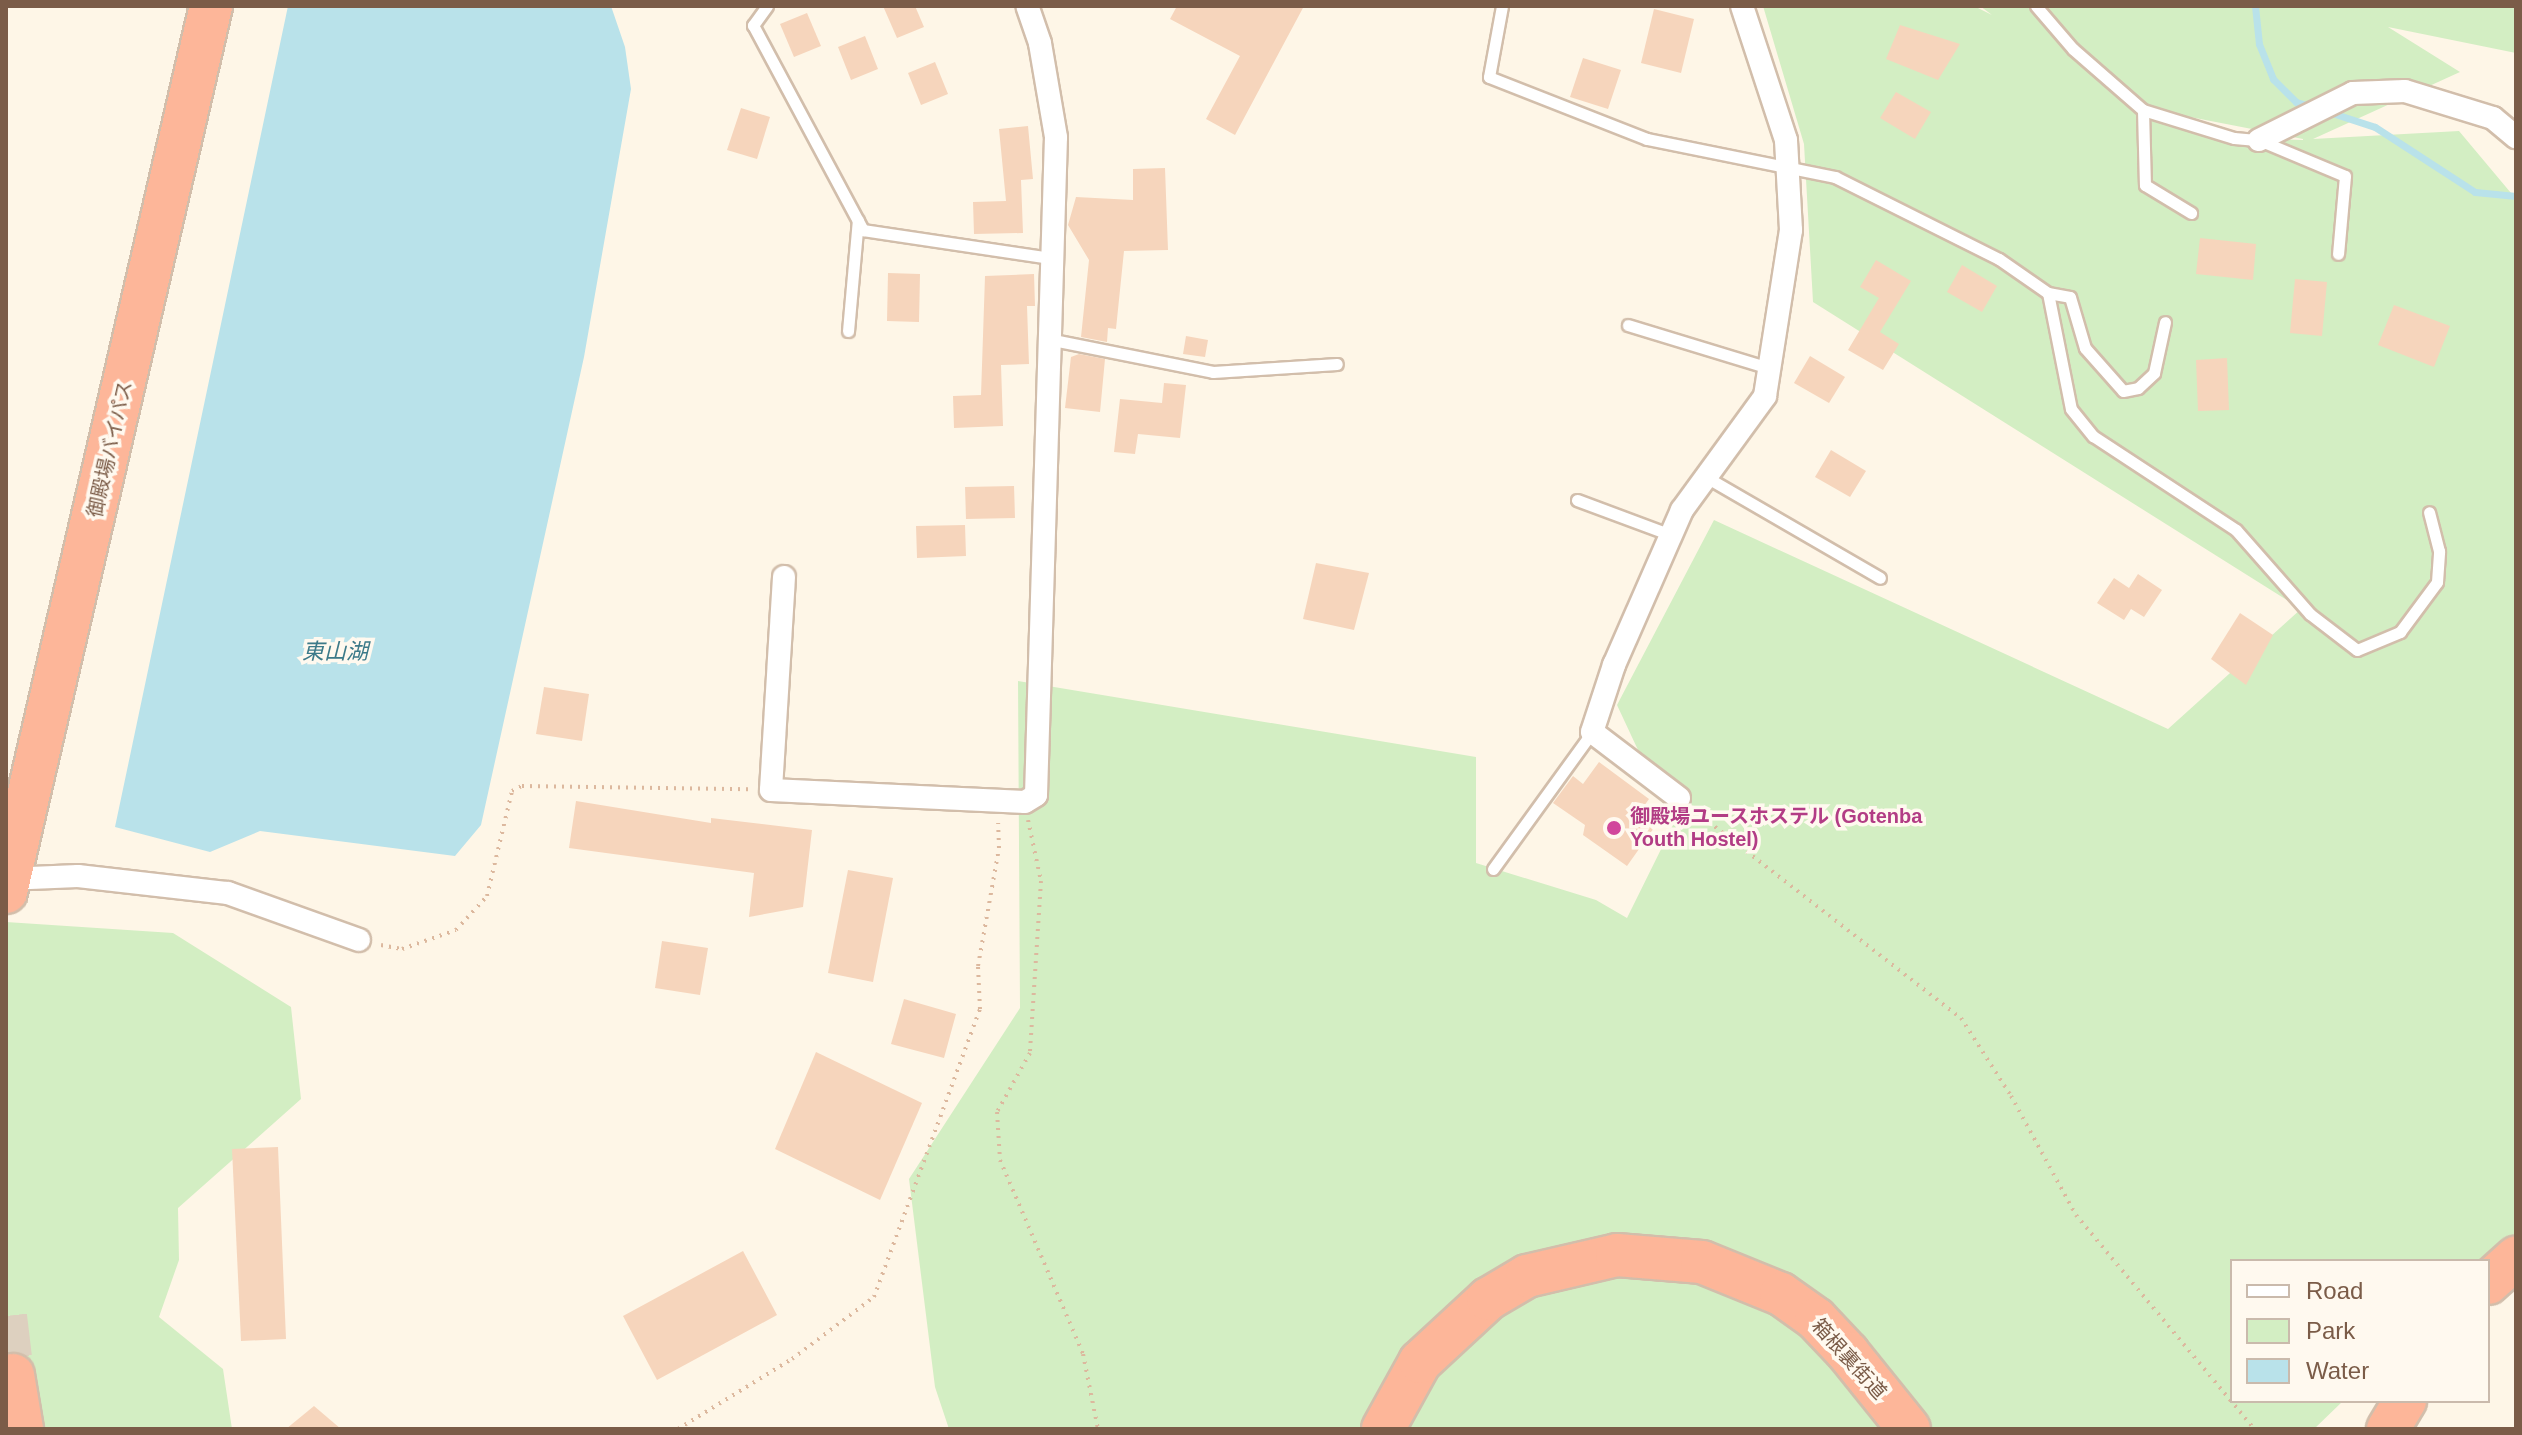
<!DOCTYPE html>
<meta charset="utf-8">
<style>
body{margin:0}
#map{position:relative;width:2522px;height:1435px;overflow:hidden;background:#fef6e7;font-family:Helvetica,"Noto Sans JP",sans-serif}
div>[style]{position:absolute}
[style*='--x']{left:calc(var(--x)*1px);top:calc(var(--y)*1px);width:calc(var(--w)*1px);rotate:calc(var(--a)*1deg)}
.green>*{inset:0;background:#d3eec3}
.water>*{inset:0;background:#b9e2ea}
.stream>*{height:7px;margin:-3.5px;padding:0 3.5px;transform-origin:3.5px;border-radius:3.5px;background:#b9e2ea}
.building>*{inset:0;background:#f6d5bc}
.highway-tunnel>*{height:42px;margin-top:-21px;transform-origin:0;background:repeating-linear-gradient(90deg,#ddd0bf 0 42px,transparent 0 63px)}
.path>*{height:4px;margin-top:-2px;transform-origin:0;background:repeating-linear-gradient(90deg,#dcb89e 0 2px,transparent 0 8px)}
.roads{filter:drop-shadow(2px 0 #d2beab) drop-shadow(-2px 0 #d2beab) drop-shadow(0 2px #d2beab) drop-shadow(0 -2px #d2beab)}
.lane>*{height:11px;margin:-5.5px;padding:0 5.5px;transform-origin:5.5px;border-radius:5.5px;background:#fff}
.street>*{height:22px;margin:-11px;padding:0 11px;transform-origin:11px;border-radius:11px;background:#fff}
.highway>*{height:42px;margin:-21px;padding:0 21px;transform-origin:21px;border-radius:21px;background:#fdb699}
.dots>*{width:22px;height:22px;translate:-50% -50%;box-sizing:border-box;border:4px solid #fff9ef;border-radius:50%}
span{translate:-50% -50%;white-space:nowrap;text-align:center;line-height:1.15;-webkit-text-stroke:7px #fff9ef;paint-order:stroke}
.street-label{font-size:20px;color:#7b5c48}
.hotel-label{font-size:20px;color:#b23c85;font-weight:700}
.left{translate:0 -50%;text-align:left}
.water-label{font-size:22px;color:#3d7a89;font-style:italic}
.frame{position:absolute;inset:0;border:8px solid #7b5c48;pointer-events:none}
.legend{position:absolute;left:2230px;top:1259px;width:260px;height:144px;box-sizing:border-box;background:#fff9ef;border:2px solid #cabaac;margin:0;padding:10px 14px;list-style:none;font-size:24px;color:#7b5c48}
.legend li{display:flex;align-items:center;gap:16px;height:40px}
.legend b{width:40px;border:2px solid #cabaac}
</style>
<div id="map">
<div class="green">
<i style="clip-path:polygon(evenodd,1763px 6px,1974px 6px,1992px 15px,1980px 6px,2516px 6px,2516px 53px,2388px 27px,2460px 72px,2313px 139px,2459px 131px,2516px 199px,2516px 1236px,2488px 1263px,2232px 1261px,2232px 1401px,2343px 1401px,2314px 1429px,949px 1429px,935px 1387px,909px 1179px,1020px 1008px,1018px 681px,1476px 757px,1476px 863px,1596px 900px,1627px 918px,1673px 825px,1617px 705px,1714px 520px,2168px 729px,2301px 609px,1813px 302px,1804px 144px,1763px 6px,2154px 110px,2303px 139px,2303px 140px,2234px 138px,2154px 110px)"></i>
<i style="clip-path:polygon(6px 922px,173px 933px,291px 1007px,301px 1099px,178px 1208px,179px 1260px,159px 1317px,223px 1369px,232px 1429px,6px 1429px)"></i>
</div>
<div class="water">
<i style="clip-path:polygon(288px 6px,611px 6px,625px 47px,631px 89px,584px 357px,481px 825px,455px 856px,260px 831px,210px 852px,115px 827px)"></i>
</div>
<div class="stream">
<i style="--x:2255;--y:6;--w:38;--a:84"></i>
<i style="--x:2259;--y:44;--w:38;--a:68"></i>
<i style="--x:2273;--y:79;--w:33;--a:45"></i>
<i style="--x:2296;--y:102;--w:18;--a:16"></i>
<i style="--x:2329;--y:112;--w:48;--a:18.1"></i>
<i style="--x:2375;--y:127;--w:119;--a:33"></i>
<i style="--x:2475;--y:192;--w:41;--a:5.6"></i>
</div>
<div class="building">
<i style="clip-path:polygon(883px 6px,915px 6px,924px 27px,897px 38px)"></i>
<i style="clip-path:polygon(1177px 6px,1304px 6px,1235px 135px,1206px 119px,1240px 56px,1170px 19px)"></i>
<i style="clip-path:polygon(1654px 9px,1694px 19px,1681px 73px,1641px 63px)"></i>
<i style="clip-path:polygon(807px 13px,821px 46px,794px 57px,780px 24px)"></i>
<i style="clip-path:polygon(1900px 25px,1960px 44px,1938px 80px,1886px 59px)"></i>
<i style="clip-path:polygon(865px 36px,878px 69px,851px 80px,838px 47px)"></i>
<i style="clip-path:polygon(1583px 58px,1621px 70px,1608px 109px,1570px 97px)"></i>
<i style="clip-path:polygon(935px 62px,948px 94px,921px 105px,908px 73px)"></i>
<i style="clip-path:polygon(1896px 92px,1931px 112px,1915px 139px,1880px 118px)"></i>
<i style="clip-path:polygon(741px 108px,770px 117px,757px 159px,727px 150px)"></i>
<i style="clip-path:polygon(1028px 126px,1033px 179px,1021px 180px,1023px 233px,974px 234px,973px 202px,1006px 201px,999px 129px)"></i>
<i style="clip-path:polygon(1165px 168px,1168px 250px,1124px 251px,1116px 329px,1108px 328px,1107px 342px,1081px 337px,1089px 260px,1068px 225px,1076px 197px,1133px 200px,1133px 169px)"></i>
<i style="clip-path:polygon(2200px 238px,2256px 244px,2253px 280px,2196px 274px)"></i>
<i style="clip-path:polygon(1876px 260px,1911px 281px,1880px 332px,1899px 344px,1883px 370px,1848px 350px,1879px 298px,1860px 287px)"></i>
<i style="clip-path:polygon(1962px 265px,1997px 286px,1982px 312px,1947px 292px)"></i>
<i style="clip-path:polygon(888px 273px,920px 274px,919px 322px,887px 321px)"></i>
<i style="clip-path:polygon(1034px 274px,1035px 306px,1027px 306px,1029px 364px,1001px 365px,1003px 426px,954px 428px,953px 396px,981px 395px,985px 276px)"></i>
<i style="clip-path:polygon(2295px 279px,2327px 282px,2322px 336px,2290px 333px)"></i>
<i style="clip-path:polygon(2394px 305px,2450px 326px,2434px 367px,2378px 345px)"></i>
<i style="clip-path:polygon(1186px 336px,1208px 340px,1205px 357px,1183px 354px)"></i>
<i style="clip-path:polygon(1079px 354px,1105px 359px,1100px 412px,1065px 408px,1071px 357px)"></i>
<i style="clip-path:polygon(1810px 356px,1845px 377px,1829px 403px,1794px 383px)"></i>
<i style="clip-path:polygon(2227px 358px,2229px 410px,2198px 411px,2196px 360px)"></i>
<i style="clip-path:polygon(1164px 383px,1186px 385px,1180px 438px,1138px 434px,1135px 454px,1114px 452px,1120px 399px,1162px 403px)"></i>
<i style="clip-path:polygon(1831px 450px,1866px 471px,1850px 497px,1815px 477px)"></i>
<i style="clip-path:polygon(1014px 486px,1015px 518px,966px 519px,965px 487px)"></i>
<i style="clip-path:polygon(965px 525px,966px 556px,917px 558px,916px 526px)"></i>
<i style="clip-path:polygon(1316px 563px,1369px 573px,1354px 630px,1303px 619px)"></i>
<i style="clip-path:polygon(2138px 574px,2162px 590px,2144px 617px,2131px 609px,2124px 620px,2097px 603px,2114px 578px,2129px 588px)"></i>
<i style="clip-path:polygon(2240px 613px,2273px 635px,2246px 685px,2211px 659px)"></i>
<i style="clip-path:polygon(544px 687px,589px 694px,582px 741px,536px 734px)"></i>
<i style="clip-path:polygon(1599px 762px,1649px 799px,1644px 806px,1661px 818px,1627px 866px,1583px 835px,1585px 825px,1553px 803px,1573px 776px,1583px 784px)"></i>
<i style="clip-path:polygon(576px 801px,711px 823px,711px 818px,812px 830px,803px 907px,749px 917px,754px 873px,569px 848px)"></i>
<i style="clip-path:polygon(848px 870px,893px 878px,873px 982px,828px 973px)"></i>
<i style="clip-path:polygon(662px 941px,708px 948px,700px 995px,655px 988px)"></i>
<i style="clip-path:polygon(904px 999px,956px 1014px,944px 1058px,891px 1044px)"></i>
<i style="clip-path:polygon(816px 1052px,922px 1103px,880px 1200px,775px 1149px)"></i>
<i style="clip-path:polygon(278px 1147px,286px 1339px,241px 1341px,232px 1149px)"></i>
<i style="clip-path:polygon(743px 1251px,777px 1315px,657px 1380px,623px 1316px)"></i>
<i style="clip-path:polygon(314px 1406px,341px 1429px,286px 1429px)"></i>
</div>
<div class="highway-tunnel">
<i style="--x:6;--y:1316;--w:59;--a:83.2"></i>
</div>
<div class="path">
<i style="--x:1696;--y:812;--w:336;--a:37.9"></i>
<i style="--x:1961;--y:1018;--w:93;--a:57.3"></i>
<i style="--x:2011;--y:1096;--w:136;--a:61.4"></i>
<i style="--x:2076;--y:1215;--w:278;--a:50.2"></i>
<i style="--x:1028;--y:820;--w:62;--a:78"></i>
<i style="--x:1041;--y:881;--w:172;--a:93.7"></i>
<i style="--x:1030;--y:1053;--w:68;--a:119.2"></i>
<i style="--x:997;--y:1112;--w:48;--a:86.4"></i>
<i style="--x:1000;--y:1160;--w:211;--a:66.8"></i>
<i style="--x:1083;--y:1354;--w:76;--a:78.7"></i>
<i style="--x:381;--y:945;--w:21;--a:11"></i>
<i style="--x:402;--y:949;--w:57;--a:-19.4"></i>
<i style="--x:456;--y:930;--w:46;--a:-47.6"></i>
<i style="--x:487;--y:896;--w:108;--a:-76.6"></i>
<i style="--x:512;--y:791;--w:11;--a:-27"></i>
<i style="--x:522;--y:786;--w:227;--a:0.8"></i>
<i style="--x:678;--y:1429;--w:134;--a:-31.6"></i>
<i style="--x:792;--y:1359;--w:103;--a:-37.1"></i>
<i style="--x:874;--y:1297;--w:307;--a:-69.8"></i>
<i style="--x:980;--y:1009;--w:43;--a:-92.7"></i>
<i style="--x:978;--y:966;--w:120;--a:-79.9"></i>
<i style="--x:999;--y:848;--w:25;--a:-92"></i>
</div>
<div class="roads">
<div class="lane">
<i style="--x:767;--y:6;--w:24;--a:126"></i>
<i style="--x:753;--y:25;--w:233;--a:61.8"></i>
<i style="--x:863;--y:230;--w:189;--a:8.5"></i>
<i style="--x:1502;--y:6;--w:72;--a:100.4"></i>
<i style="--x:1489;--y:77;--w:170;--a:21.4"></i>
<i style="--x:1647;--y:139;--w:192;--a:11.4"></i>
<i style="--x:1835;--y:177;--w:183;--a:26.6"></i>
<i style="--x:1999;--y:259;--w:60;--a:34.8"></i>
<i style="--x:2048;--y:293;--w:118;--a:78.8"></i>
<i style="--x:2071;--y:409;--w:35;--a:51"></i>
<i style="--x:2093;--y:436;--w:171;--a:33.3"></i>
<i style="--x:2236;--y:530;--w:112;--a:48.6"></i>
<i style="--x:2310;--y:614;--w:59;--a:37.5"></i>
<i style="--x:2357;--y:650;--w:47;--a:-22.7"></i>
<i style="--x:2400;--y:632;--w:62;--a:-53.5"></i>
<i style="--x:2437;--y:582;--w:31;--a:-86"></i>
<i style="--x:2439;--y:551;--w:40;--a:-104.4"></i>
<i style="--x:2036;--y:6;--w:57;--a:49.3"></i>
<i style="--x:2073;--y:49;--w:93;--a:41.1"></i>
<i style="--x:2143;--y:110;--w:95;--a:17.1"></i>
<i style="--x:2234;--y:138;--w:25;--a:5"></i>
<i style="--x:2259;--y:140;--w:93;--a:22.7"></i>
<i style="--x:2345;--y:176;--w:78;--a:95.1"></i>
<i style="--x:2143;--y:110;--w:75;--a:88.5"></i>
<i style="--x:2145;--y:185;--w:54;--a:31.3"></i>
<i style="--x:2048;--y:293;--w:22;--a:10"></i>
<i style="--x:2070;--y:297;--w:53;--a:73.6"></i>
<i style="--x:2085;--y:348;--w:57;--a:48.5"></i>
<i style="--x:2123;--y:391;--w:15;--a:-11"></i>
<i style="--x:2138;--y:388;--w:22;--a:-43"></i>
<i style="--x:2154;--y:373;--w:52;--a:-77.8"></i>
<i style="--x:1628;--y:325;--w:147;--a:17"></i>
<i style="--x:848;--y:331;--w:111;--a:-84.9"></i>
<i style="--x:1048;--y:339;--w:168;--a:11.3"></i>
<i style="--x:1213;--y:372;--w:124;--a:-3.7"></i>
<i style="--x:1706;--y:477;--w:201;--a:30.1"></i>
<i style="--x:1577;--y:500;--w:100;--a:20.4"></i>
<i style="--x:1493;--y:869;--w:169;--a:-54.1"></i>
</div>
<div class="street">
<i style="--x:2259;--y:140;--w:105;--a:-26.6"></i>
<i style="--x:2353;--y:93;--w:52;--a:-2.2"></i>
<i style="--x:2405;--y:91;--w:92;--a:17.1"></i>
<i style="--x:2493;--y:118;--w:30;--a:40"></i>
<i style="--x:784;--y:577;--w:213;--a:93.5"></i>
<i style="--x:771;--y:790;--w:254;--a:2.7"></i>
<i style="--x:1025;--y:802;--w:13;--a:-32"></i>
<i style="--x:1036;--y:795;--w:658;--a:-88.26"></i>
<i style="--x:1056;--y:137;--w:95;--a:-99.7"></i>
<i style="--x:1040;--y:43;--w:39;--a:-109"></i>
<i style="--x:1679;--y:798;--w:109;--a:-142.8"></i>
<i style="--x:1592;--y:732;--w:71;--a:-71.8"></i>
<i style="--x:1614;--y:665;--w:169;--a:-66.3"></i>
<i style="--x:1682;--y:510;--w:141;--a:-53.9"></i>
<i style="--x:1765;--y:396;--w:168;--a:-81.1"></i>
<i style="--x:1791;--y:230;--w:90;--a:-93.2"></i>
<i style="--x:1786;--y:140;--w:141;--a:-108.2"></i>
<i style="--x:6;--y:879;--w:72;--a:-2.4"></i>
<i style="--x:78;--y:876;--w:151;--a:6.5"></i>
<i style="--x:228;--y:893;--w:139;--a:19.7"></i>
</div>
<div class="highway">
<i style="--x:6;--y:892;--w:909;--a:-76.97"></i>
<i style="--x:2488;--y:1283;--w:38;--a:-42"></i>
<i style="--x:13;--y:1375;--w:55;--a:80.5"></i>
<i style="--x:1383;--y:1429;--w:77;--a:-61.1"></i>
<i style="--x:1420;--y:1362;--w:93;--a:-42.8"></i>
<i style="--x:1488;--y:1299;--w:45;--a:-30.5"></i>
<i style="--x:1527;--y:1276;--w:92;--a:-13.1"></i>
<i style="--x:1617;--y:1255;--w:85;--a:4.7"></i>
<i style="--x:1702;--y:1262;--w:85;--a:22.1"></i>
<i style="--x:1781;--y:1294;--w:43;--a:35.5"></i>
<i style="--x:1816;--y:1319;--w:47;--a:46.7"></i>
<i style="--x:1848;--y:1353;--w:97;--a:51.2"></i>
<i style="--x:2388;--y:1429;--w:33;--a:-59"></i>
</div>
</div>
<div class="dots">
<i style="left:1614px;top:828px;background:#d1479c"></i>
</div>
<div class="street-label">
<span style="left:110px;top:449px;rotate:-77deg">御殿場バイパス</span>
<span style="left:1849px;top:1359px;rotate:48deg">箱根裏街道</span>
</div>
<div class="hotel-label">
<span class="left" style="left:1630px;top:828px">御殿場ユースホステル (Gotenba<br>Youth Hostel)</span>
</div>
<div class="water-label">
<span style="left:335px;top:652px">東山湖</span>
</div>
<div class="frame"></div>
<ul class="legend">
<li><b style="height:10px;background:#fff"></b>Road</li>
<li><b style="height:22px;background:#d3eec3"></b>Park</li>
<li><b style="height:22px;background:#b9e2ea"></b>Water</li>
</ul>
</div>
